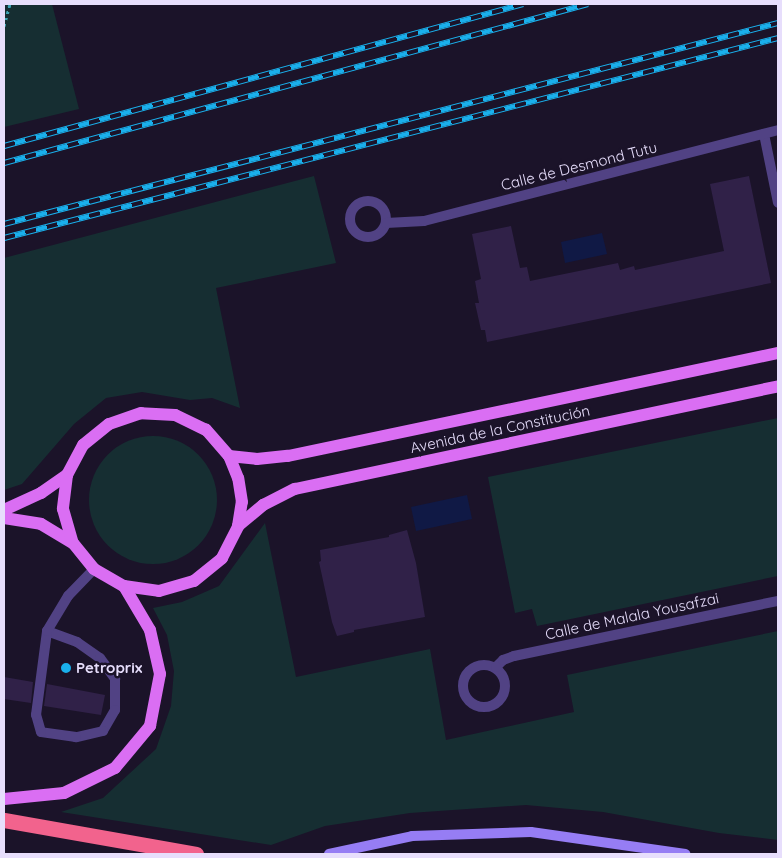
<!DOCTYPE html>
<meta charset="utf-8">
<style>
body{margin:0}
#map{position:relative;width:782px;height:858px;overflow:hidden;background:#1b1329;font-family:Quicksand,sans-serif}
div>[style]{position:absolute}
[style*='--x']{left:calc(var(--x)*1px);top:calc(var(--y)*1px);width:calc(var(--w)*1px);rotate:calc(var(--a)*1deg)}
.green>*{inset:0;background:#162e32}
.round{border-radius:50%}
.water>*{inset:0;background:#101945}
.building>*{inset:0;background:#302148}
.path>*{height:3px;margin-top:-1.5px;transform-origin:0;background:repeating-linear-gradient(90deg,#3ba4b3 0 2.5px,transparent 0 6.5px)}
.lane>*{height:10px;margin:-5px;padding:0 5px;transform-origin:5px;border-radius:5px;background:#514284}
.street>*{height:10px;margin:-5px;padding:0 5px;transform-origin:5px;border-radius:5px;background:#514284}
.street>.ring{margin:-5px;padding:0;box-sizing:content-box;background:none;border:10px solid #514284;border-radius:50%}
.secondary>*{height:10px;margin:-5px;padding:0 5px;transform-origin:5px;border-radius:5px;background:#967df4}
.primary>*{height:12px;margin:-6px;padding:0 6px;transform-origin:6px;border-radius:6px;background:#da6ef3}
.highway>*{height:15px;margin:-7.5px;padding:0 7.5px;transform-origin:7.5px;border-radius:7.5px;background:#f2638d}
.rail>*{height:5.5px;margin-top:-2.75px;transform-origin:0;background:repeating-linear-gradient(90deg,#1b1329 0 11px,#1ab0ec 0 22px);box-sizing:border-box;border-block:1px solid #1ab0ec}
.dots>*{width:14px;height:14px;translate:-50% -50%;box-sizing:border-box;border:2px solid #1b1329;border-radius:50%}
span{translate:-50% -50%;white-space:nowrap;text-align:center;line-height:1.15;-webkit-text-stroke:5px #1b1329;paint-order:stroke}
.street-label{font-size:15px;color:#e7defc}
.poi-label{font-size:15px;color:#e7defc;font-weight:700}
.left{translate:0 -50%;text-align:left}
.frame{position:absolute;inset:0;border:5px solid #e7defc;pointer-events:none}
</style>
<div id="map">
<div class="green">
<i style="clip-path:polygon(4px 4px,52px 4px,79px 109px,4px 127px)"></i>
<i style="clip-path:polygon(314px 176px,336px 263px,216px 288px,240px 408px,212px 398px,190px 400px,142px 392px,106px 398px,74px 424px,22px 484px,4px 490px,4px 258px)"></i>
<i style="clip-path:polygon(778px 418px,778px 576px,537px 626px,532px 609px,515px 613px,488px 477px)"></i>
<i class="round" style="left:89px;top:436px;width:128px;height:128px"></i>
<i style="clip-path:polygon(265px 523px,296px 677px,430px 649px,446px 740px,574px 712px,567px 675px,778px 631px,778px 840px,719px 833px,603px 812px,526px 805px,410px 813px,325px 826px,271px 845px,61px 812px,103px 798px,156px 749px,171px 706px,174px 671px,167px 635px,153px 608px,182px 602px,219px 586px)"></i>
</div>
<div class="water">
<i style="clip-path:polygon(602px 233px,607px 254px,565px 263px,561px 242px)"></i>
<i style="clip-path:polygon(467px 495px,472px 519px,416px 531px,411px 507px)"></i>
</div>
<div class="building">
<i style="clip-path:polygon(749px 176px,771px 283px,487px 342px,485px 330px,481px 330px,475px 303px,479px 303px,475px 281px,481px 279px,472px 234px,511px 226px,520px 268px,527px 267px,530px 281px,618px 263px,620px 270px,634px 266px,635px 270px,724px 251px,710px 184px)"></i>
<i style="clip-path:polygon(407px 530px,416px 563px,425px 617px,354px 630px,354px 632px,337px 636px,332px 622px,319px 562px,321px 561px,320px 550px,389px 537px,389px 535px)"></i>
<i style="clip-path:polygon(4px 677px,33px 682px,31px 703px,4px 699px)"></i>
<i style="clip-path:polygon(47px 684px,105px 695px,101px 715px,44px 706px)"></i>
</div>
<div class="path">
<i style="--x:4;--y:26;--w:23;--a:-75"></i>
</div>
<div class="lane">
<i style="--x:47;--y:631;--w:32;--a:20"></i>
<i style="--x:77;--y:642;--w:28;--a:35"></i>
<i style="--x:100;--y:658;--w:26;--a:54"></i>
<i style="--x:115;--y:679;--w:31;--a:90"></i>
<i style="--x:115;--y:710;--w:24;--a:120"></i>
<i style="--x:103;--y:731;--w:28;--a:167"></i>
<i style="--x:76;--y:737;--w:35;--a:-172"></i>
<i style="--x:41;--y:732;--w:18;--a:-106"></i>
<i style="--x:36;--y:715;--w:85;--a:-82.5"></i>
<i style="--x:47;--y:631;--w:41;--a:-59"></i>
<i style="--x:68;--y:596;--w:37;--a:-46"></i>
</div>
<div class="street">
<i style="--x:764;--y:134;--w:70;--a:78.5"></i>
<i class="ring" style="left:350px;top:201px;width:26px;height:26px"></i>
<i style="--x:386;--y:223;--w:38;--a:-3"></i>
<i style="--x:424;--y:221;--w:366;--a:-14.4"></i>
<i class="ring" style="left:463px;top:665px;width:32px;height:32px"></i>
<i style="--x:496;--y:667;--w:10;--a:-45"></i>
<i style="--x:503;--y:660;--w:12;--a:-20"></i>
<i style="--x:514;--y:656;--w:270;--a:-11.8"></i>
</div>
<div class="secondary">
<i style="--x:329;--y:854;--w:85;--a:-12.2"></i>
<i style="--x:412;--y:836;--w:119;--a:-1.9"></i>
<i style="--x:531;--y:832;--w:156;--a:8.1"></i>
</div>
<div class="primary">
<i style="--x:229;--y:456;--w:28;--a:6"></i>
<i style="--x:257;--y:459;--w:31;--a:-6"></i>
<i style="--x:288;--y:456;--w:501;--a:-11.87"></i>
<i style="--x:4;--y:510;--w:41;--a:-24.7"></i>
<i style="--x:41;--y:493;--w:32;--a:-35"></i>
<i style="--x:4;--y:518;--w:37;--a:9"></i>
<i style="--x:41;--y:524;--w:37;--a:31"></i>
<i style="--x:73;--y:543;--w:33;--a:51"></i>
<i style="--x:94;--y:569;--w:34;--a:30"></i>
<i style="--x:124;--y:586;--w:35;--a:8"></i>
<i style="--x:159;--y:591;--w:36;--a:-16"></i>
<i style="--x:194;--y:581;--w:36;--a:-39"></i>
<i style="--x:222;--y:558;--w:36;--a:-63"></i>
<i style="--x:238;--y:526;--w:24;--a:-81"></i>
<i style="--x:242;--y:502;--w:24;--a:-99"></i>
<i style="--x:238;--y:478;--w:24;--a:-112"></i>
<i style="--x:229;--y:456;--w:35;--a:-131"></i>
<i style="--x:206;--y:430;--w:34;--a:-154"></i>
<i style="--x:175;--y:415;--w:34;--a:-177"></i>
<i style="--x:141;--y:413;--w:34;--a:161"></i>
<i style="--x:109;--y:424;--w:33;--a:141"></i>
<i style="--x:83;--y:445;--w:34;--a:118"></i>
<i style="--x:67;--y:475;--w:34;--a:97"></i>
<i style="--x:63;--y:509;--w:35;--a:74"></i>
<i style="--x:238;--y:526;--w:33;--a:-40"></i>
<i style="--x:263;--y:505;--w:36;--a:-27"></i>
<i style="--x:295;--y:489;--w:494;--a:-12"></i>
<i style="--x:4;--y:799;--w:60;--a:-5.7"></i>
<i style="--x:64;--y:793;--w:57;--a:-26.1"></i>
<i style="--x:115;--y:768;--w:55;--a:-50.2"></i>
<i style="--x:150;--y:726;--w:53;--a:-79.1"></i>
<i style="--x:160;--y:674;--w:45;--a:-102.8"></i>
<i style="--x:150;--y:630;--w:51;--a:-120.6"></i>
</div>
<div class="highway">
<i style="--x:4;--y:820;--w:195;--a:10"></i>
</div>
<div class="rail">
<i style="--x:4;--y:146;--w:538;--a:-15.3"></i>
<i style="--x:4;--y:163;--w:605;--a:-15.23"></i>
<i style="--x:4;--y:224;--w:800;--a:-14.56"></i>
<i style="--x:4;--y:238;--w:799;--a:-14.49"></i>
</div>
<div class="dots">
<i style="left:66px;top:668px;background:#1ab0ec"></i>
</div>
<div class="street-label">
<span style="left:579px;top:166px;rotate:-14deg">Calle de Desmond Tutu</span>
<span style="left:500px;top:429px;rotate:-12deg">Avenida de la Constitución</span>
<span style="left:632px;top:616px;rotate:-12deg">Calle de Malala Yousafzai</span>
</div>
<div class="poi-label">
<span class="left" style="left:76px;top:668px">Petroprix</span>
</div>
<div class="frame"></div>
</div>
